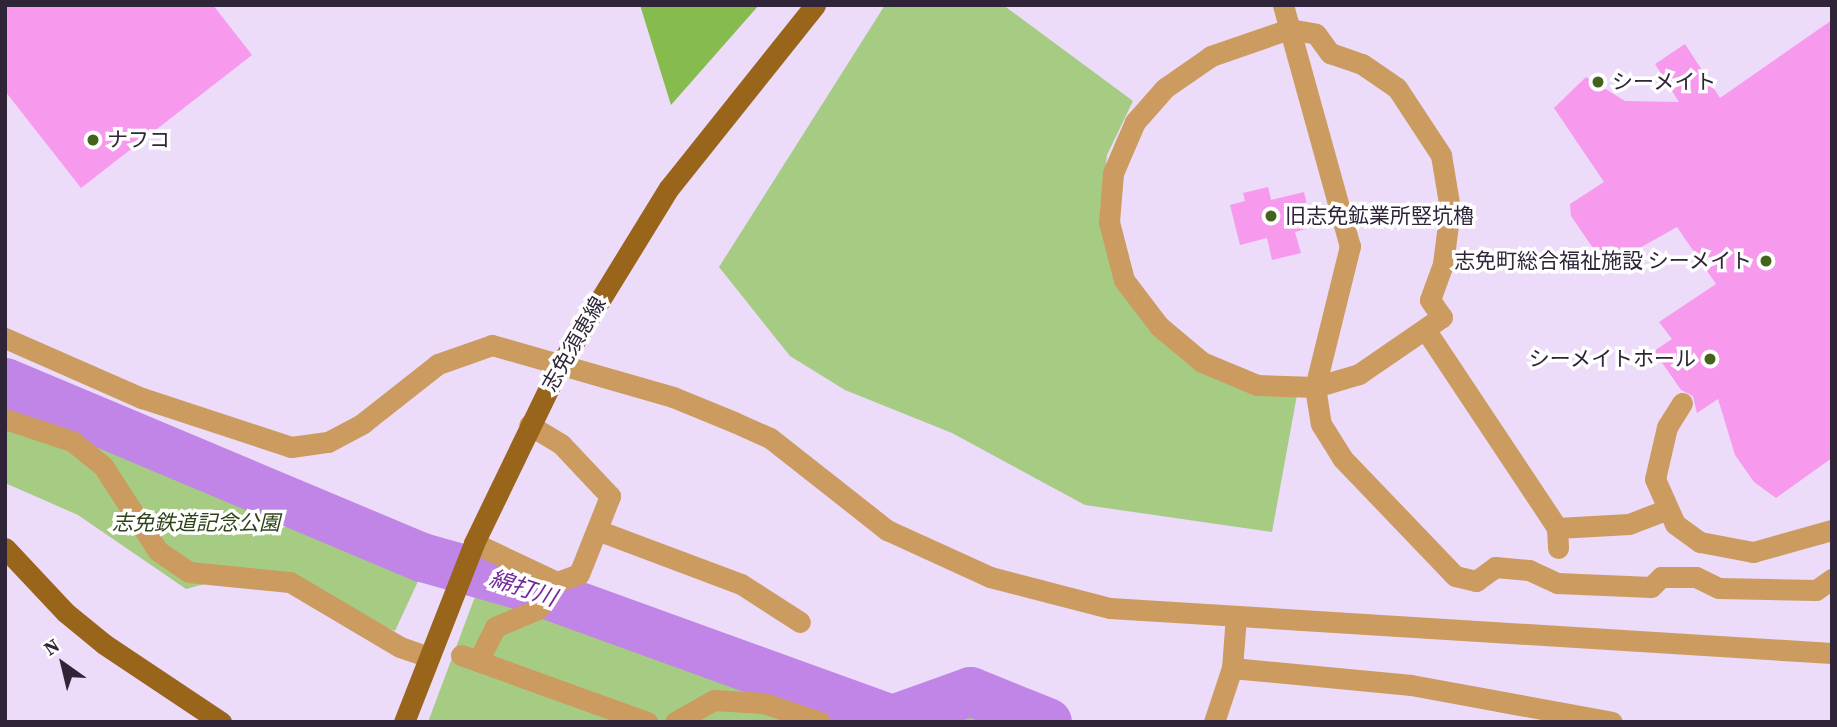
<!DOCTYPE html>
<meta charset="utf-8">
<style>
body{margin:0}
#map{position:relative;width:1837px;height:727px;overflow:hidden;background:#ecdbf9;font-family:"Source Serif 4","Noto Sans JP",serif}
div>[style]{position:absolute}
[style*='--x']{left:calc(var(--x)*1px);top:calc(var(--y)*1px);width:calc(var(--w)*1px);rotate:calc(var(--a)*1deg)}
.green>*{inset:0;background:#a6cc84}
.forest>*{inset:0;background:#86bb4d}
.river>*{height:49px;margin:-24.5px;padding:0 24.5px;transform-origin:24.5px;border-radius:24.5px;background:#c085e7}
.building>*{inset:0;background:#f79aed}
.pedestrian>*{height:21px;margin:-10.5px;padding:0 10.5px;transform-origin:10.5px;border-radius:10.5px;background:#cb9b60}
.minor>*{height:21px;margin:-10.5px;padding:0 10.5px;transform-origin:10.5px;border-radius:10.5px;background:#cb9b60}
.tertiary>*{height:21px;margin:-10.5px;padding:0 10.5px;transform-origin:10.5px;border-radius:10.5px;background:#cb9b60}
.primary>*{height:21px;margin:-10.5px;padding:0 10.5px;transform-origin:10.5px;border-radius:10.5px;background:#99651b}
.dots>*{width:19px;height:19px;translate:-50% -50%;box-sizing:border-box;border:4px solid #fff;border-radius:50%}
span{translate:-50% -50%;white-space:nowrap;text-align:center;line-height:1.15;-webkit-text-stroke:7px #fff;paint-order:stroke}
.poi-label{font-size:21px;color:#302538}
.left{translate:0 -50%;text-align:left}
.right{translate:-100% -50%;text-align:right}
.street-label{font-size:21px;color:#302538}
.park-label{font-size:21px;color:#2e4318;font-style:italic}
.water-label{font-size:23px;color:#74289c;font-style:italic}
.frame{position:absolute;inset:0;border:7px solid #302538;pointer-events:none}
.north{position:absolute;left:28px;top:629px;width:70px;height:70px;-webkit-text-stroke:5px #fff;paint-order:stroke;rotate:326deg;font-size:19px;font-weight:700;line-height:28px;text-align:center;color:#302538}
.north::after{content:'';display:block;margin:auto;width:24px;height:32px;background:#302538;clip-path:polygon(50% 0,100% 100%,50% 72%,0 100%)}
</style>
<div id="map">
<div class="green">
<i style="clip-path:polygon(885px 5px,1003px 5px,1133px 101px,1107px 155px,1100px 212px,1156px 334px,1297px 395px,1272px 532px,1085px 505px,952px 433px,845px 390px,790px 356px,719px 267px)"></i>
<i style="clip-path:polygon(5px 383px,432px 551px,395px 631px,246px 573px,186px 589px,78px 515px,5px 483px)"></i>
<i style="clip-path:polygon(488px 562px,879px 722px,428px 722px)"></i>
<i style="clip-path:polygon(973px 696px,1041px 722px,915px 722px)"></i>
</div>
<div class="forest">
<i style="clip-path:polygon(640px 5px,759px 5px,671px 105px)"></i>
</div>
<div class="river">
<i style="--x:5;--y:382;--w:452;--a:22.8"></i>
<i style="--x:422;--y:557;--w:103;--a:15.8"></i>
<i style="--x:521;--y:585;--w:394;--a:19.9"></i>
<i style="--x:892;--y:719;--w:83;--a:-19.7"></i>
<i style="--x:970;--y:691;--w:83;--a:21.9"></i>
</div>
<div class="building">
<i style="clip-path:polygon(5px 5px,213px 5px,252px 55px,81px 188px,5px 91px)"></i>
<i style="clip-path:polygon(1832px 20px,1832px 458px,1776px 498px,1754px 482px,1735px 455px,1718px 399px,1697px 413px,1693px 396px,1681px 390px,1654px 351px,1672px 339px,1659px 322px,1716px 284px,1677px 227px,1606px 267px,1571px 216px,1570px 204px,1604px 182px,1554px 108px,1586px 77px,1625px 101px,1679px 102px,1655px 64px,1685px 44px,1720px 98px)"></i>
<i style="clip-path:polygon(1268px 187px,1271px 200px,1304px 192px,1312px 227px,1295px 232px,1301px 253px,1272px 260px,1267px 238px,1240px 245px,1230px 205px,1245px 201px,1243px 193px)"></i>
</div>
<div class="pedestrian">
<i style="--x:1283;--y:5;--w:250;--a:74.5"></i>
<i style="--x:1350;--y:246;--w:145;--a:103.9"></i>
<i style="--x:1315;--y:387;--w:37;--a:81"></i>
<i style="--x:1321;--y:424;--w:40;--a:58"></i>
<i style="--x:1342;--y:458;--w:163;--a:46.2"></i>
<i style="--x:1455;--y:576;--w:22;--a:13"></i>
<i style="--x:1476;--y:581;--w:24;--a:-36"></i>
<i style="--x:1495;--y:567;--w:34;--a:5"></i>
<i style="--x:1529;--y:570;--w:31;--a:25"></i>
<i style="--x:1557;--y:583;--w:94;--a:2.4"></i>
<i style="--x:1651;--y:587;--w:14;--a:-45"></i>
<i style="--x:1661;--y:577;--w:35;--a:0"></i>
<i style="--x:1696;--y:577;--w:25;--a:26"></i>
<i style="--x:1719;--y:588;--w:97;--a:1.2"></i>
<i style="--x:1816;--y:590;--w:19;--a:-35"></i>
<i style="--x:1289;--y:29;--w:27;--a:10"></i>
<i style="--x:1316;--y:34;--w:24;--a:54"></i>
<i style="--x:1330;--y:53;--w:34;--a:19"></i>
<i style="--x:1362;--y:64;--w:42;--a:34.4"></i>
<i style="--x:1397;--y:88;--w:80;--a:56.7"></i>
<i style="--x:1441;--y:155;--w:55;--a:80.5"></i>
<i style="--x:1450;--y:209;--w:55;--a:97.3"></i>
<i style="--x:1443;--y:264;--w:38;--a:110"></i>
<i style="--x:1430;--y:300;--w:21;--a:55"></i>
<i style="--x:1442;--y:317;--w:101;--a:145.5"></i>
<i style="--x:1359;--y:374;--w:46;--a:163.5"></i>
<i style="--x:1315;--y:387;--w:58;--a:-178"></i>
<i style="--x:1257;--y:385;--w:60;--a:-157.3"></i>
<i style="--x:1202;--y:362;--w:56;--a:-140.1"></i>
<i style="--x:1159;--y:326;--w:58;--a:-127.3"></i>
<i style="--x:1124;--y:280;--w:60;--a:-104.5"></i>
<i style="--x:1109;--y:222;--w:49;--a:-85.3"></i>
<i style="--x:1113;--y:173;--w:56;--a:-66.7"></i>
<i style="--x:1135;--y:122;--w:45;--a:-48.6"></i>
<i style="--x:1165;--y:88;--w:56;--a:-34.8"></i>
<i style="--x:1211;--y:56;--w:83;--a:-19.1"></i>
<i style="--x:1425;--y:329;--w:239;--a:56.4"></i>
<i style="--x:1557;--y:528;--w:20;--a:87"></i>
<i style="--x:1682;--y:403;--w:28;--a:122"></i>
<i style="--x:1667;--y:427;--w:53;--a:103"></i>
<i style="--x:1655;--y:479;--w:49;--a:66"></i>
<i style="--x:1675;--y:524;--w:31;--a:36"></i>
<i style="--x:1700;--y:542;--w:54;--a:10.7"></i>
<i style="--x:1753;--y:552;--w:82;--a:-15.6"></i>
<i style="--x:5;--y:419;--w:71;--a:18.2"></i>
<i style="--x:72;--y:441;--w:40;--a:39"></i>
<i style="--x:103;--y:466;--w:101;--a:57.1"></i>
<i style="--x:158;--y:551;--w:37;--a:34"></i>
<i style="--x:189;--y:572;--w:101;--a:5.7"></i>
<i style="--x:290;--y:582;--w:128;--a:30.6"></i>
<i style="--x:400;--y:647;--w:31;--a:19"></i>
<i style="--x:1557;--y:528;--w:72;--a:-3.2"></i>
<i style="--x:1629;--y:524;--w:40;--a:-21"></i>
<i style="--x:461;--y:655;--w:198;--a:19.8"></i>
<i style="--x:478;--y:661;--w:38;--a:-63"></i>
<i style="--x:495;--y:627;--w:47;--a:-22.7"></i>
<i style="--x:538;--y:609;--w:33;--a:-55"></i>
<i style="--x:675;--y:722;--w:45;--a:-29.4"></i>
<i style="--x:714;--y:700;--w:49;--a:3.5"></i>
<i style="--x:763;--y:703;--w:60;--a:18.4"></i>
</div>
<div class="minor">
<i style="--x:597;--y:530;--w:154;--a:20.6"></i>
<i style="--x:741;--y:584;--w:70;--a:32.8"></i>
<i style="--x:474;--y:543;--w:92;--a:25.2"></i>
<i style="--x:557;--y:582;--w:23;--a:-20"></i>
<i style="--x:579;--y:574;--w:84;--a:-68.3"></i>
<i style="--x:610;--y:496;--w:71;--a:-133.3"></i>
<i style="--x:561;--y:444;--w:37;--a:-149"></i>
<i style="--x:1232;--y:668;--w:180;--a:5.4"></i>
<i style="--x:1411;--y:685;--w:204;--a:10.4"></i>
<i style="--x:1214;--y:722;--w:57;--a:-71.6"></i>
<i style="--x:1232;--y:668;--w:52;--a:-85.6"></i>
</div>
<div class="tertiary">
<i style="--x:5;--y:338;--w:150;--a:23.7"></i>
<i style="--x:142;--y:398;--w:157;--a:18.2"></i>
<i style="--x:291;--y:447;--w:37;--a:-8"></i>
<i style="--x:328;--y:442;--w:40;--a:-28"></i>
<i style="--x:363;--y:423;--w:95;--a:-38.2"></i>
<i style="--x:438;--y:364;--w:57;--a:-19.4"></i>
<i style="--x:492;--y:345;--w:188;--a:16"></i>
<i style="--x:673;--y:397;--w:66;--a:22.3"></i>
<i style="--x:734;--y:422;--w:39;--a:24"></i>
<i style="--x:770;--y:438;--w:149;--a:38.2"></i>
<i style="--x:887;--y:530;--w:113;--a:24.5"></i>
<i style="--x:990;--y:577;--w:124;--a:14.5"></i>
<i style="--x:1110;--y:608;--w:723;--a:3.57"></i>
</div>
<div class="primary">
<i style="--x:5;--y:548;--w:88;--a:46.8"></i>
<i style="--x:65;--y:612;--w:50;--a:39.4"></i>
<i style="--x:104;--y:644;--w:141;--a:33.7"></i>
<i style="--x:404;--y:722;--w:192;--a:-68.6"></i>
<i style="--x:474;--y:543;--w:198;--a:-64.2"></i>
<i style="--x:560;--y:365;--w:208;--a:-58.4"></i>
<i style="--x:669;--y:188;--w:234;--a:-51.4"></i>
</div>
<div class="dots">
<i style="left:1598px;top:82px;background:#42641b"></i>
<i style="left:93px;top:140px;background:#42641b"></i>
<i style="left:1271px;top:216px;background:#42641b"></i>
<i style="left:1766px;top:261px;background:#42641b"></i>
<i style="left:1710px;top:359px;background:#42641b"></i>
</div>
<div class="poi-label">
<span class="left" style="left:1612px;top:82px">シーメイト</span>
<span class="left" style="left:107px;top:140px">ナフコ</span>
<span class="left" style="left:1285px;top:216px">旧志免鉱業所竪坑櫓</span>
<span class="right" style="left:1752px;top:261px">志免町総合福祉施設 シーメイト</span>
<span class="right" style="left:1696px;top:359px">シーメイトホール</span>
</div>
<div class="street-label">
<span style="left:574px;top:344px;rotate:-60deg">志免須恵線</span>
</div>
<div class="park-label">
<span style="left:196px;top:523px">志免鉄道記念公園</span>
</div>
<div class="water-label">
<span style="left:523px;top:588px;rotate:18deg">綿打川</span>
</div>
<div class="frame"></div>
<div class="north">N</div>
</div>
